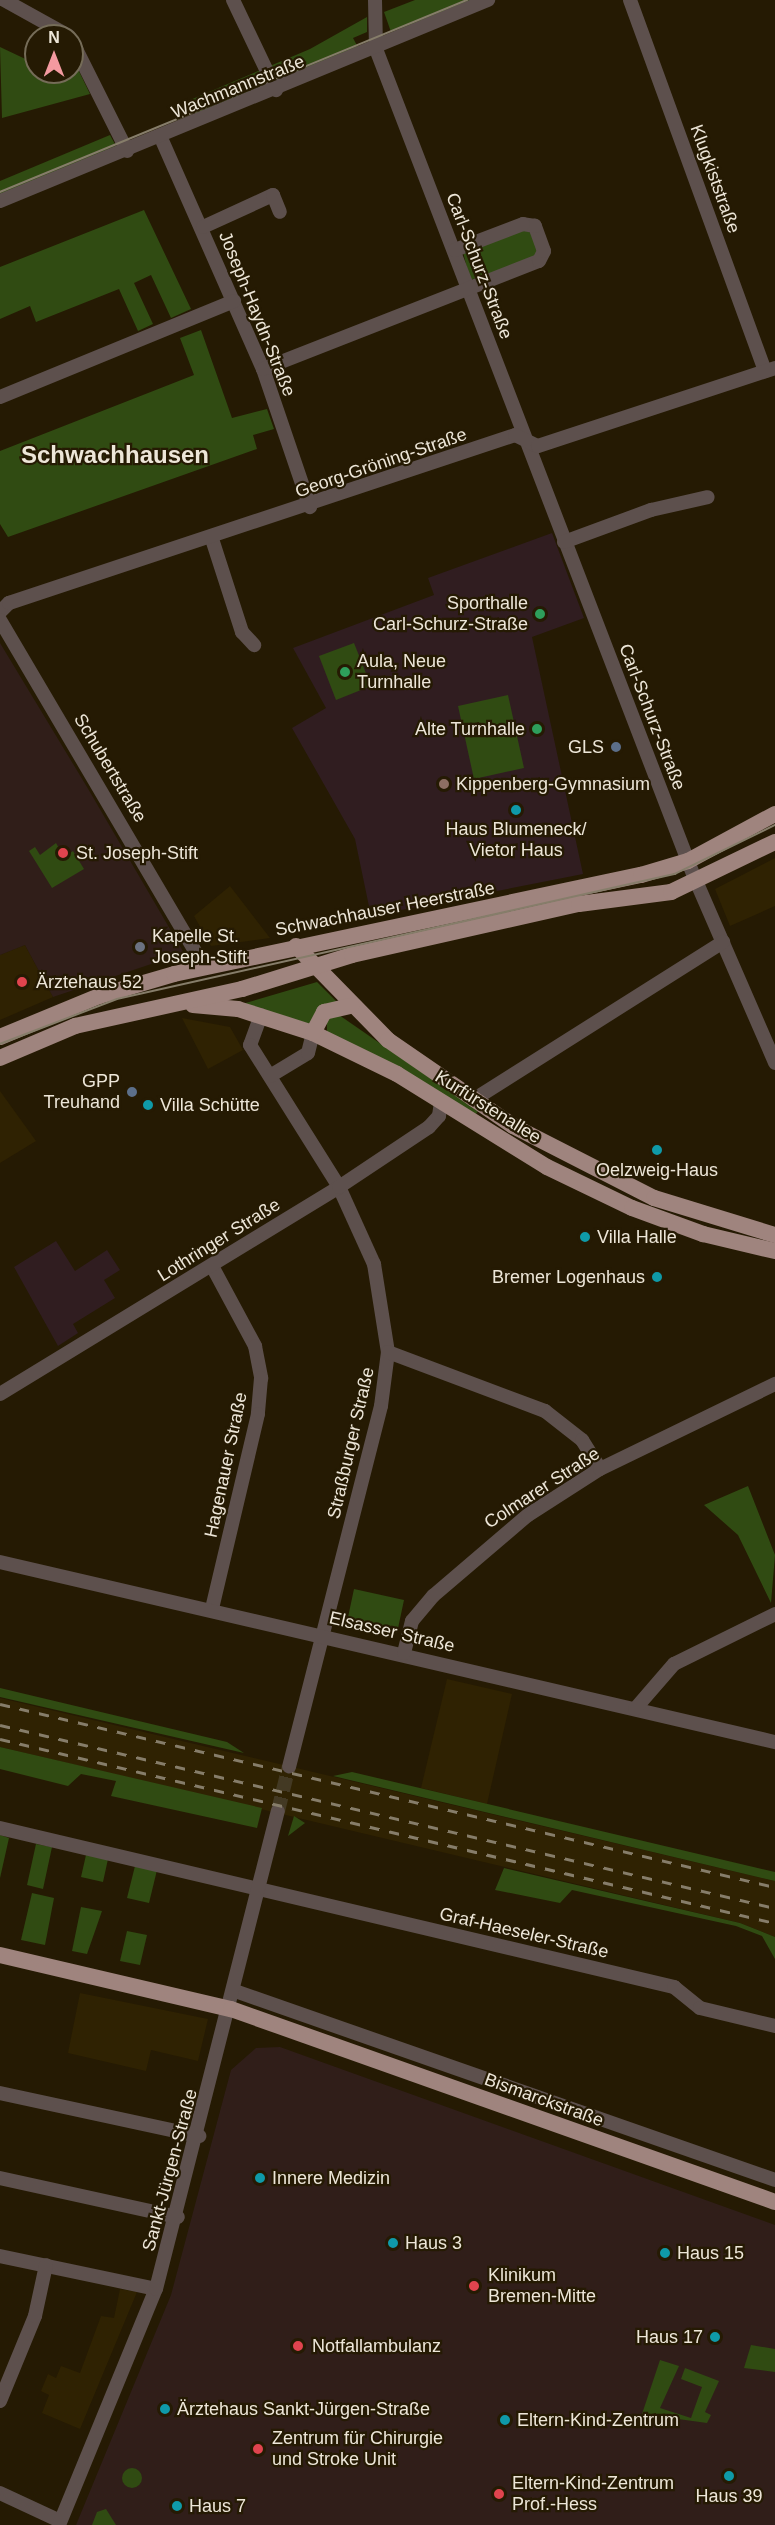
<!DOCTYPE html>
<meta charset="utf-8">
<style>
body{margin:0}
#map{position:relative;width:775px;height:2525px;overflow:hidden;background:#251a03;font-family:Arial,sans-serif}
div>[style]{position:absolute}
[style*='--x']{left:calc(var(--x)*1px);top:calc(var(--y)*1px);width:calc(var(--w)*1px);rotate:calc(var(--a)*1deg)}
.built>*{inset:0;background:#2f2202}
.education>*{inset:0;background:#301d20}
.medical>*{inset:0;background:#301e19}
.green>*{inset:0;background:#304b12}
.round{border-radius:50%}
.minor-tunnel>*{height:14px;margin-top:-7px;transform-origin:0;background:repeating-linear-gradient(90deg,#433923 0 14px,transparent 0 21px)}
.minor>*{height:14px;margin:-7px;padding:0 7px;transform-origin:7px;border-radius:7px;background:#5d504d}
.major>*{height:16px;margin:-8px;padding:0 8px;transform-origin:8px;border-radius:8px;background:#9f847e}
.tram>*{height:1.5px;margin:-0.75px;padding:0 0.75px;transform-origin:0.75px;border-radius:0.75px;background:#867d6a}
.rail>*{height:3px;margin-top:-1.5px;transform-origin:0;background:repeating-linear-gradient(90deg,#867d6a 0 10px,transparent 0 20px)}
.dots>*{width:16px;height:16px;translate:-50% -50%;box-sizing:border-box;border:3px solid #251a03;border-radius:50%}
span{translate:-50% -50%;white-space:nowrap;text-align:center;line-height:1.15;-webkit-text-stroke:4.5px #251a03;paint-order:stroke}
.street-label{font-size:18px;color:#ede6d8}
.poi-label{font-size:18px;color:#ede6d8}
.right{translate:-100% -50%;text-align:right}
.left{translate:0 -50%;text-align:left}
.district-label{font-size:24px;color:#ede6d8;font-weight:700}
.north{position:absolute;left:24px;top:24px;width:60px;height:60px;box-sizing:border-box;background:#251a03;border:2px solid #756c58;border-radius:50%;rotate:0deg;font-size:16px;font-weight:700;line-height:24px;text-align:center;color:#ede6d8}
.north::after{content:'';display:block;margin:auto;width:21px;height:27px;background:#f49aa0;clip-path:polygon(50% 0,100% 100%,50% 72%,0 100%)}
</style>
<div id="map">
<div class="built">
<i style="clip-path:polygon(775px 858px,775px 906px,730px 926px,715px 889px)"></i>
<i style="clip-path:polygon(230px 886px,270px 938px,211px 946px,194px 916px)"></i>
<i style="clip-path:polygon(25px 945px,53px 997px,0 1020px,0 955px)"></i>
<i style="clip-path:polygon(182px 1018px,230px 1027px,243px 1050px,208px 1069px)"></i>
<i style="clip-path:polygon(0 1091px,36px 1141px,0 1163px)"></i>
<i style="clip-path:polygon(447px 1679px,512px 1694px,487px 1804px,421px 1788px)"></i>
<i style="clip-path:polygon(0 1698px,775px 1881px,775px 1937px,740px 1923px,0 1747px)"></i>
<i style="clip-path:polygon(80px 1993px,208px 2019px,198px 2061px,151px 2050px,146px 2071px,68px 2053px)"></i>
<i style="clip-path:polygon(120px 2289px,137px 2292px,80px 2429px,42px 2413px,49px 2395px,41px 2391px,48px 2374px,56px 2378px,61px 2366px,80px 2373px,101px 2316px,114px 2318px)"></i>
</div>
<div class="education">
<i style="clip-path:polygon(552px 533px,584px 618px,532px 637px,583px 874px,371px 916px,355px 839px,292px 728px,326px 708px,293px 648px,434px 595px,428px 578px)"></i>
<i style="clip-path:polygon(56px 1241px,75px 1271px,107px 1250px,120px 1270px,104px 1280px,115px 1298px,73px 1324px,78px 1333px,58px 1346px,14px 1267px)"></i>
</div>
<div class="medical">
<i style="clip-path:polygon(0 643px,87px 787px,184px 953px,53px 997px,25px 945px,0 955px)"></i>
<i style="clip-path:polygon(280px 2047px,775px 2225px,775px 2525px,76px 2525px,171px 2295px,231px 2070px,256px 2048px)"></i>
</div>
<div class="green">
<i style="clip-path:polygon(415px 0,475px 0,391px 32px,384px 12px)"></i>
<i style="clip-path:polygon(367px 17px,367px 32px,353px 38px,360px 51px,197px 116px,190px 100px,310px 49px)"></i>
<i style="clip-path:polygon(0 47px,36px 64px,36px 72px,72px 72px,72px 57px,90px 94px,2px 118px)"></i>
<i style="clip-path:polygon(110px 135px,116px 146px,0 195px,0 181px)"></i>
<i style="clip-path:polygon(144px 210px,191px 309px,171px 318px,151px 275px,134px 283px,153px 324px,138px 331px,119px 289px,36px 322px,30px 306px,0 319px,0 267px)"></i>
<i style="clip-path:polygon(520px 229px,535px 234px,539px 246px,534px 260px,470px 280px,463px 252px)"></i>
<i style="clip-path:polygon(201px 330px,232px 418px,267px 409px,274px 429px,253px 435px,257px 449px,8px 537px,0 524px,0 451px,194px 375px,180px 338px)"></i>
<i style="clip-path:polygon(354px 643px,371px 686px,336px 700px,319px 656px)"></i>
<i style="clip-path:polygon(508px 695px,524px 768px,474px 779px,458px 706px)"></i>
<i style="clip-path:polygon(56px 843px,64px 857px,73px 851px,84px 869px,52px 888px,29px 851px,35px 847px,40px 855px)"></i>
<i style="clip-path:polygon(317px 982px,339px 1004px,319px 1009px,310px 1024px,242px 1004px)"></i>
<i style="clip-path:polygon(339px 1015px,478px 1111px,476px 1114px,327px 1032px,327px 1018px)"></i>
<i style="clip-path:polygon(748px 1486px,775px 1555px,771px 1603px,738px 1535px,704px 1505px)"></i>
<i style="clip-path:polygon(354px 1589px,404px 1600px,397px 1633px,347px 1622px)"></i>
<i style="clip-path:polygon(0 1688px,227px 1742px,244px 1753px,0 1697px)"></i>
<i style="clip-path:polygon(0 1747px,262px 1808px,257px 1828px,111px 1796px,116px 1781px,81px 1774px,68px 1786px,0 1769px)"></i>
<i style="clip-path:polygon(352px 1772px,775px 1872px,775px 1881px,333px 1776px)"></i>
<i style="clip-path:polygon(294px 1816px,305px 1823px,288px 1836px)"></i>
<i style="clip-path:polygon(0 1835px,9px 1838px,0 1878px)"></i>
<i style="clip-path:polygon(36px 1844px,52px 1847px,43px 1889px,27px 1885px)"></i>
<i style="clip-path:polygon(86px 1855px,108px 1859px,103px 1882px,81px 1877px)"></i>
<i style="clip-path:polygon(135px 1866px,157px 1870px,149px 1903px,127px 1898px)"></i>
<i style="clip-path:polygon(504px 1868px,740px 1923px,775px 1937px,775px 1959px,762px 1936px,736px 1926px,572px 1890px,560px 1903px,495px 1890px)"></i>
<i style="clip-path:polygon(32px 1893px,54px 1898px,45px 1945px,21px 1940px)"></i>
<i style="clip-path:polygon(81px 1907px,102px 1911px,87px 1954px,72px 1951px)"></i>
<i style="clip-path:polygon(127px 1931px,147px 1935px,140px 1965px,120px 1961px)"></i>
<i style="clip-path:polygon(751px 2345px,775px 2349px,775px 2372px,744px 2368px)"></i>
<i style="clip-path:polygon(660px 2360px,679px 2366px,660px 2408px,691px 2418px,702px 2387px,681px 2379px,685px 2368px,719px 2381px,705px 2412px,711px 2415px,707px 2423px,642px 2414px)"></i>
<i class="round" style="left:122px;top:2468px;width:20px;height:20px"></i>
<i style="clip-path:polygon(106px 2509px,116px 2525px,92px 2525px,97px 2512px)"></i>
</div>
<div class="minor-tunnel">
<i style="--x:278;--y:1811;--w:46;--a:-76.3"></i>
</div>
<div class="minor">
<i style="--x:4;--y:0;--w:74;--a:29"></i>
<i style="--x:233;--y:0;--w:100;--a:64.5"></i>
<i style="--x:375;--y:0;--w:49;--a:88.8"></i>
<i style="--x:376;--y:49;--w:884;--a:68.98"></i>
<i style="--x:693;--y:874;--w:206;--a:66.5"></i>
<i style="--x:630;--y:0;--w:395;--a:70"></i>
<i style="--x:72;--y:41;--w:123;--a:63.4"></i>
<i style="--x:161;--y:138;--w:253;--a:66.2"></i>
<i style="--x:263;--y:369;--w:146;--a:71.2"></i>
<i style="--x:0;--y:201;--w:528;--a:-22.39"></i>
<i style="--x:203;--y:227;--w:77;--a:-24.6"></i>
<i style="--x:273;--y:195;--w:18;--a:68"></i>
<i style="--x:263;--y:369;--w:296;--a:-21.4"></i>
<i style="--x:539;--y:261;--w:11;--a:-63"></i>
<i style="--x:544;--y:251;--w:27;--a:-110"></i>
<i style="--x:535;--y:226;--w:12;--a:-171"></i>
<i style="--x:523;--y:224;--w:73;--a:159.1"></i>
<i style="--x:0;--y:397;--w:253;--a:-22.3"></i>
<i style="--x:212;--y:539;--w:98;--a:72.1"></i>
<i style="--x:242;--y:632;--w:18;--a:47"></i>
<i style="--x:564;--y:542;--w:93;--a:-20.2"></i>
<i style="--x:651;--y:510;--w:58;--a:-12.8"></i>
<i style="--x:0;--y:612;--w:13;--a:-45"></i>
<i style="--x:9;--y:603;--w:533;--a:-18.37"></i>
<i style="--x:515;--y:435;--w:25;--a:26"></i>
<i style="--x:538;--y:446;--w:250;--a:-18.2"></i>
<i style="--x:0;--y:620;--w:403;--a:59.5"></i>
<i style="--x:261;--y:1015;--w:32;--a:110"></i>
<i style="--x:250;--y:1045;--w:168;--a:57.9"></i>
<i style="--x:339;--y:1187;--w:85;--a:65.6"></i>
<i style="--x:374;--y:1264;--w:89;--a:81"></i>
<i style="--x:388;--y:1352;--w:54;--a:97.4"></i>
<i style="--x:381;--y:1406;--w:372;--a:104.3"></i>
<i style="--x:270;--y:1076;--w:44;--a:-31.2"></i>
<i style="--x:308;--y:1053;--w:21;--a:-76"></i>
<i style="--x:473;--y:1100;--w:296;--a:-32.3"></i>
<i style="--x:212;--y:1266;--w:91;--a:61.7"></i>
<i style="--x:255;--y:1346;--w:33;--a:79"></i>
<i style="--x:261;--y:1378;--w:36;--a:95"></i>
<i style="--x:258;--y:1414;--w:200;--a:103.3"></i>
<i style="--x:388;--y:1352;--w:168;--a:20.6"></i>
<i style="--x:545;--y:1411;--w:47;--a:38.1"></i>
<i style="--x:582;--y:1440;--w:34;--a:58"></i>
<i style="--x:0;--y:1394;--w:397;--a:-31.4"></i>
<i style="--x:339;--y:1187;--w:108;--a:-33.7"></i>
<i style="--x:429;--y:1127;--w:15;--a:-48"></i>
<i style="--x:439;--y:1116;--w:15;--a:-82"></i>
<i style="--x:0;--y:1562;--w:796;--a:13.08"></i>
<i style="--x:404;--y:1653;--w:33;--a:-76"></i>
<i style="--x:412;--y:1621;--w:33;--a:-50"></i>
<i style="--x:433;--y:1596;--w:125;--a:-40.5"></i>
<i style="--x:528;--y:1515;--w:85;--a:-32.6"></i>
<i style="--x:600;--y:1469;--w:195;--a:-25.9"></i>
<i style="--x:635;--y:1709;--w:60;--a:-49.1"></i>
<i style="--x:674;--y:1664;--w:113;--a:-26.3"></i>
<i style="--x:0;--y:1828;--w:693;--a:13.27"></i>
<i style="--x:674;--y:1987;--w:33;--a:39"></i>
<i style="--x:700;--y:2008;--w:77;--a:13.5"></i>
<i style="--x:235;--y:1991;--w:572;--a:19.29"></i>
<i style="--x:0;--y:2093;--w:204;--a:12.2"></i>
<i style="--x:0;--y:2178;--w:182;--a:12.4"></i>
<i style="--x:0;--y:2256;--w:159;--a:11.9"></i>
<i style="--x:0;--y:2401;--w:92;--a:-67.6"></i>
<i style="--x:35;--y:2316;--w:52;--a:-77.8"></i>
<i style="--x:0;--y:2493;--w:66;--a:25"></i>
<i style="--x:59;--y:2525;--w:255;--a:-67.7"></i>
<i style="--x:156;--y:2289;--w:493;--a:-75.7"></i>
</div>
<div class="major">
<i style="--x:296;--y:946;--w:132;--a:45.6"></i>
<i style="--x:388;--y:1040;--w:152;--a:34.5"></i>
<i style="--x:513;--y:1126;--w:158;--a:27.1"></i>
<i style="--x:654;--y:1198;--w:127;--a:17"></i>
<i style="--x:193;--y:1005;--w:45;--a:5.1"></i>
<i style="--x:238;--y:1009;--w:79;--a:17.7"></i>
<i style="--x:313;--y:1033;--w:93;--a:26"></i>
<i style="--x:397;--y:1074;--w:176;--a:31.8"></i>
<i style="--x:547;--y:1167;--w:94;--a:25.8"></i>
<i style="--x:632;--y:1208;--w:76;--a:20.1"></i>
<i style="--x:703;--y:1234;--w:74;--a:13.3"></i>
<i style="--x:313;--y:1033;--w:24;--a:-62"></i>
<i style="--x:324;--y:1012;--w:28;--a:-13"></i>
<i style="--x:0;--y:1037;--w:107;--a:-22.5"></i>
<i style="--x:99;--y:996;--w:78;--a:-16.3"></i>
<i style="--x:174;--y:974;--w:477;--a:-12"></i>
<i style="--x:641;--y:875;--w:49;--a:-16.6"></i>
<i style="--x:688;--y:861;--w:99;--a:-28.4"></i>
<i style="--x:0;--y:1058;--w:82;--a:-23.1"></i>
<i style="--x:75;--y:1026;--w:171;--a:-12.5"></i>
<i style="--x:242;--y:989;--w:115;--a:-17.2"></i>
<i style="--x:352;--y:955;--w:233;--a:-12.7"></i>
<i style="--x:579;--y:904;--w:93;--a:-7.4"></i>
<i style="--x:671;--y:892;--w:115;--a:-25.7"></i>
<i style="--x:0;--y:1955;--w:237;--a:13.2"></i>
<i style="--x:231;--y:2009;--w:577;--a:19.53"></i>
</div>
<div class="tram">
<i style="--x:0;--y:192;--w:505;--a:-22.35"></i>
<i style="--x:0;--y:1044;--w:125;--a:-21"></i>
<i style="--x:117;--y:999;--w:572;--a:-12.63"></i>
<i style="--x:675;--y:874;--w:111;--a:-26.1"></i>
</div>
<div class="rail">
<i style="--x:0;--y:1704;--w:796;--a:13.29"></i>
<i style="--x:0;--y:1725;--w:796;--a:13.29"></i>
<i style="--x:0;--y:1739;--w:797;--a:13.36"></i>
</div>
<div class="dots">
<i style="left:540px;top:614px;background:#2e9e5b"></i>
<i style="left:345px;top:672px;background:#2e9e5b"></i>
<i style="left:537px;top:729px;background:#2e9e5b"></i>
<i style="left:616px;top:747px;background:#5c6f8a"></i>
<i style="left:444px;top:784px;background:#8d6e63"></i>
<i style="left:516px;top:810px;background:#0f9aa8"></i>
<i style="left:63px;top:853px;background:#e0444e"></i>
<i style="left:140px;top:947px;background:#6b7280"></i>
<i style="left:22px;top:982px;background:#e0444e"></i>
<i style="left:132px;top:1092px;background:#5c6f8a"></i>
<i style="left:148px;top:1105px;background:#0f9aa8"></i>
<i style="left:657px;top:1150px;background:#0f9aa8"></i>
<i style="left:585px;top:1237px;background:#0f9aa8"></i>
<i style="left:657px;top:1277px;background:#0f9aa8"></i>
<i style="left:260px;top:2178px;background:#0f9aa8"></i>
<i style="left:393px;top:2243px;background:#0f9aa8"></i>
<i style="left:665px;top:2253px;background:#0f9aa8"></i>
<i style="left:474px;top:2286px;background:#e0444e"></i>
<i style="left:715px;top:2337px;background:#0f9aa8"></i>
<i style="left:298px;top:2346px;background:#e0444e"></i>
<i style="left:165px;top:2409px;background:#0f9aa8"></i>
<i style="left:505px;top:2420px;background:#0f9aa8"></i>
<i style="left:258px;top:2449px;background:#e0444e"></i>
<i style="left:729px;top:2476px;background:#0f9aa8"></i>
<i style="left:499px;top:2494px;background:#e0444e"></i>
<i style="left:177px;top:2506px;background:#0f9aa8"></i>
</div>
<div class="street-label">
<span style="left:238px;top:87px;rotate:-22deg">Wachmannstraße</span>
<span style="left:715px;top:179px;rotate:70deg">Klugkiststraße</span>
<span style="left:479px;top:266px;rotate:69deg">Carl-Schurz-Straße</span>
<span style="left:257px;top:314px;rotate:68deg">Joseph-Haydn-Straße</span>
<span style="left:381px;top:463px;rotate:-19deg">Georg-Gröning-Straße</span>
<span style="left:652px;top:717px;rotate:69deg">Carl-Schurz-Straße</span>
<span style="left:110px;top:768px;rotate:59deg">Schubertstraße</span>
<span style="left:385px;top:909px;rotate:-11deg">Schwachhauser Heerstraße</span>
<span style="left:488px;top:1107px;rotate:32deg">Kurfürstenallee</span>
<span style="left:219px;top:1240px;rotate:-32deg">Lothringer Straße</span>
<span style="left:351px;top:1443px;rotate:-77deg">Straßburger Straße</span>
<span style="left:226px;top:1465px;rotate:-78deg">Hagenauer Straße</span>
<span style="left:542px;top:1488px;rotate:-33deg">Colmarer Straße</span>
<span style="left:392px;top:1632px;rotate:13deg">Elsasser Straße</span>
<span style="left:524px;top:1933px;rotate:13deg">Graf-Haeseler-Straße</span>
<span style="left:544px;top:2100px;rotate:20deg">Bismarckstraße</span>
<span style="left:170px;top:2170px;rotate:-75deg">Sankt-Jürgen-Straße</span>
</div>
<div class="poi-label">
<span class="right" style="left:528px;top:614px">Sporthalle<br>Carl-Schurz-Straße</span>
<span class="left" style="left:357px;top:672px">Aula, Neue<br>Turnhalle</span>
<span class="right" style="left:525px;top:729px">Alte Turnhalle</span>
<span class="right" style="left:604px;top:747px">GLS</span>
<span class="left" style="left:456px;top:784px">Kippenberg-Gymnasium</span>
<span style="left:516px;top:840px">Haus Blumeneck/<br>Vietor Haus</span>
<span class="left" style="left:76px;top:853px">St. Joseph-Stift</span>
<span class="left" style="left:152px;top:947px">Kapelle St.<br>Joseph-Stift</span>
<span class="left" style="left:36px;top:982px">Ärztehaus 52</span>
<span class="right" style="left:120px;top:1092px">GPP<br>Treuhand</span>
<span class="left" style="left:160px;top:1105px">Villa Schütte</span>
<span style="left:657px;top:1170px">Oelzweig-Haus</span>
<span class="left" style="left:597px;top:1237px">Villa Halle</span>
<span class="right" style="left:645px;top:1277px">Bremer Logenhaus</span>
<span class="left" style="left:272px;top:2178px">Innere Medizin</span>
<span class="left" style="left:405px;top:2243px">Haus 3</span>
<span class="left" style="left:677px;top:2253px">Haus 15</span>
<span class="left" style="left:488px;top:2286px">Klinikum<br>Bremen-Mitte</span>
<span class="right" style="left:703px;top:2337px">Haus 17</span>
<span class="left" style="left:312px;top:2346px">Notfallambulanz</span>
<span class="left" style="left:177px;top:2409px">Ärztehaus Sankt-Jürgen-Straße</span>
<span class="left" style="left:517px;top:2420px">Eltern-Kind-Zentrum</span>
<span class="left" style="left:272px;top:2449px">Zentrum für Chirurgie<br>und Stroke Unit</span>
<span class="left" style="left:512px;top:2494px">Eltern-Kind-Zentrum<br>Prof.-Hess</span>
<span style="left:729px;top:2496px">Haus 39</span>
<span class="left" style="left:189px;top:2506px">Haus 7</span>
</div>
<div class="district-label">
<span style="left:115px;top:455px">Schwachhausen</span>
</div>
<div class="north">N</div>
</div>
